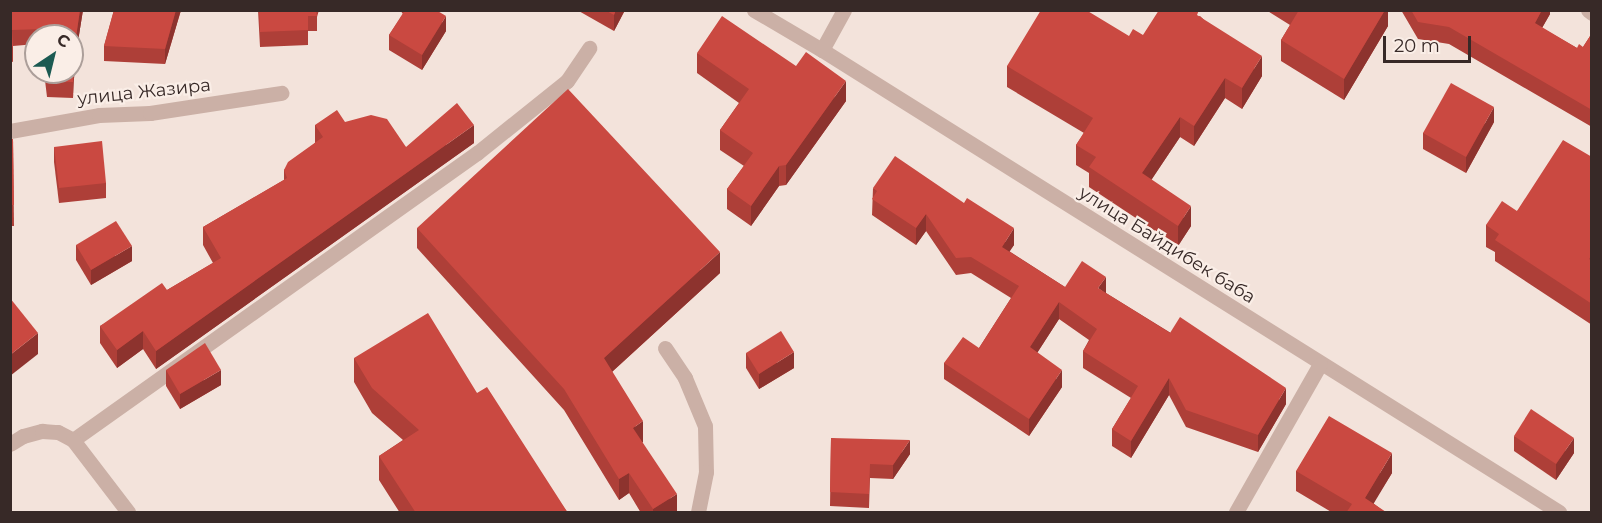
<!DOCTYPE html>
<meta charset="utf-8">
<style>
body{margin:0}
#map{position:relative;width:1602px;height:523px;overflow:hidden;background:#f3e3db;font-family:Montserrat,sans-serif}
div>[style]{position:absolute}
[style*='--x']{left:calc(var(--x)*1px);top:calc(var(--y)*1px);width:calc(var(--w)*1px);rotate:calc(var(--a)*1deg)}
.street>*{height:15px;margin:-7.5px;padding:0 7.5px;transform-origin:7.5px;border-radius:7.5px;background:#cbb0a6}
.wall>*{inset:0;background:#ae3f38}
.shaded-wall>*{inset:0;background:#8d332e}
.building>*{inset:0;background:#ca4941}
span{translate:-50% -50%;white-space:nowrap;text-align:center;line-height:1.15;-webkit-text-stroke:4.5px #faeee7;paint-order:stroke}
.street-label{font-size:18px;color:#372927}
.frame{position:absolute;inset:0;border:12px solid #372927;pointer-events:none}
.north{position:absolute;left:24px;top:24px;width:60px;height:60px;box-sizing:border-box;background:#faeee7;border:2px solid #ac9f9a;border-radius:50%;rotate:35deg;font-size:16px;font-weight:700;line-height:24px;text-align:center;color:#372927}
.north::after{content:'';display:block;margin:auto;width:21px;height:27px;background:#1b5a52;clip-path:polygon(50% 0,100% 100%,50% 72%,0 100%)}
.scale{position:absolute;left:1383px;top:36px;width:88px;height:27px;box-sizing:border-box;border:3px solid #372927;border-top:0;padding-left:8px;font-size:18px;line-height:21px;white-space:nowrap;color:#372927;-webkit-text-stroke:4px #faeee7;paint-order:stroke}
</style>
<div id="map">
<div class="street">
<i style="--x:754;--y:10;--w:79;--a:30.5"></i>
<i style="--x:822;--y:50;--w:870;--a:32.08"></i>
<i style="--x:1588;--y:10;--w:5;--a:37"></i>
<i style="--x:822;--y:50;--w:46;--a:-61.2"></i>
<i style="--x:10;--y:131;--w:90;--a:-10.2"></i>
<i style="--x:99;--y:115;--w:51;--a:-2.2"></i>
<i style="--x:150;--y:113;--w:133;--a:-8.7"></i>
<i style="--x:665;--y:348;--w:36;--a:56"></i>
<i style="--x:685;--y:378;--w:52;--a:67.4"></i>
<i style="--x:705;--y:426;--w:46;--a:88.8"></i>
<i style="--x:706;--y:472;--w:41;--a:101.3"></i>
<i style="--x:73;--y:440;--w:496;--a:-35.4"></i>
<i style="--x:477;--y:153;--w:115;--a:-38.7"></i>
<i style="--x:567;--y:81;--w:40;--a:-56"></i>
<i style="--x:10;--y:444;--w:15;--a:-32"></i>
<i style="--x:23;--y:436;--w:20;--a:-15"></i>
<i style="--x:42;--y:431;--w:16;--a:4"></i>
<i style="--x:58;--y:432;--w:17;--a:28"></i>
<i style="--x:73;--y:440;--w:91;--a:52.6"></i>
<i style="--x:1236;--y:512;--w:170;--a:-60.4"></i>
</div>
<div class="wall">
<i style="clip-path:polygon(10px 10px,83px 10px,75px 60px,73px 98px,47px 97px,44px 72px,72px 72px,72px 36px,36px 36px,36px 44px,13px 46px,13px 62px,10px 61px)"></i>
<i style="clip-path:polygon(114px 10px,181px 10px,165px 64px,104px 61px,104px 46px)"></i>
<i style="clip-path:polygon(258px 10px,319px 10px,317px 17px,317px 31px,308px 31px,308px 45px,260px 47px)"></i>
<i style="clip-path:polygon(400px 10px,436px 10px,446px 31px,422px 70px,389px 50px,389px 35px,403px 14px)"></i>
<i style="clip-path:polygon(577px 10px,625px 10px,614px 31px)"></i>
<i style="clip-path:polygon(1266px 10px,1388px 10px,1388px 26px,1344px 100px,1281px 61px,1281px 40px,1290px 25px)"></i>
<i style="clip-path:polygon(1401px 10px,1550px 10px,1550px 14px,1542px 28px,1577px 48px,1583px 47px,1592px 33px,1592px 127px,1449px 44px,1418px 39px)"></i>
<i style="clip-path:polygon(1200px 16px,1262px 76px,1242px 109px,1225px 98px,1194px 146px,1180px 137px,1151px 180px,1191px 226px,1178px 246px,1089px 187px,1089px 173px,1076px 165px,1076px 145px,1084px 133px,1007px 87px,1007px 66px,1143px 35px)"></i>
<i style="clip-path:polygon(697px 53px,846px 101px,786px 185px,779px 186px,751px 226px,727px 209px,727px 189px,744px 166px,720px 150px,720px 130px,739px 103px,697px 73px)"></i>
<i style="clip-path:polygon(345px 122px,406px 147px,474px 143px,156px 369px,143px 349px,117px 368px,100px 343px,100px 326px,167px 290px,213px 263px,203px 245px,203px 227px,284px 180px,284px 170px,315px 143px,315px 125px)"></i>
<i style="clip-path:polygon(1494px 122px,1466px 173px,1423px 149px,1423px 133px)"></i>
<i style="clip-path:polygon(10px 139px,13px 139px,14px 226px,10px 226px)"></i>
<i style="clip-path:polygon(54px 147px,106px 183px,106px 198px,59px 203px,54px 162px)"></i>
<i style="clip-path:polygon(1592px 157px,1592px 325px,1495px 261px,1495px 252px,1486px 247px,1486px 225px,1517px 211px)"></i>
<i style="clip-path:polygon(873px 188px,1014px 245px,1009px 251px,1065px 287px,1106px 293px,1286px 404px,1258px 452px,1186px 427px,1169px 395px,1131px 458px,1112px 446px,1112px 429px,1131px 398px,1083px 368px,1083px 351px,1089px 340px,1059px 319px,1037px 353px,1062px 387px,1029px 436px,944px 379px,944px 363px,979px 348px,1011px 298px,971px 273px,956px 275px,926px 231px,916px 245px,872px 215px)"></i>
<i style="clip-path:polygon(417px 228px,720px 273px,612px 372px,642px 442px,677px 513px,641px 513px,629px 493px,619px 500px,564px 410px,417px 248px)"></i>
<i style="clip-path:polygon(76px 245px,132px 261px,91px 285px,76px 260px)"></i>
<i style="clip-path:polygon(746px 353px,794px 368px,759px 389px,746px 368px)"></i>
<i style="clip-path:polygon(354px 358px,477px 393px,568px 513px,400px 513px,379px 480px,379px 456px,403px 440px,372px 413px,354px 382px)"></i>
<i style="clip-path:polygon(166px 370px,221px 385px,180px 409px,166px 386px)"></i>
<i style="clip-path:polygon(1514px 436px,1574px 453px,1556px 480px,1514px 451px)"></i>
<i style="clip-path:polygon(831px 438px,910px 454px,893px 479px,870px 478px,869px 508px,830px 506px)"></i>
<i style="clip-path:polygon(1296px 471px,1392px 473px,1373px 503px,1386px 513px,1333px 513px,1296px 491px)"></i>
</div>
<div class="shaded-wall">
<i style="clip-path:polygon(80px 10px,83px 10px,75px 60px,73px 98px,75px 44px)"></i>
<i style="clip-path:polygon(176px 10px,181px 10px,165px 64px,165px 49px)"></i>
<i style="clip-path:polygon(616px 10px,625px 10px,614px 31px,614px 15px)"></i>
<i style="clip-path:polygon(1385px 10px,1388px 10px,1388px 26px,1344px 100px,1344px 79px)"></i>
<i style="clip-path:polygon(1542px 10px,1550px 10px,1550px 14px,1535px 40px,1535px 23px)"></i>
<i style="clip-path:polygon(446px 16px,446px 31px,422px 70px,422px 55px)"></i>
<i style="clip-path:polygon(1262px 56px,1262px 76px,1242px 109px,1242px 88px)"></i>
<i style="clip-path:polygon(1225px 78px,1225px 98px,1194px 146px,1194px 126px)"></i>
<i style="clip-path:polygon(846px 81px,846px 101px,786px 185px,786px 165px)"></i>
<i style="clip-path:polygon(1494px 107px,1494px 122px,1466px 173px,1466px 157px)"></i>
<i style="clip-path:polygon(1180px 117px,1180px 137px,1142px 194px,1142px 173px)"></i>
<i style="clip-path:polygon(474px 125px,474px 143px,156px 369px,156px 351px)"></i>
<i style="clip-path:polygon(779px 166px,779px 186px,751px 226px,751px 206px)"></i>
<i style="clip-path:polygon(1191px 206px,1191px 226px,1178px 246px,1178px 226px)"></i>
<i style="clip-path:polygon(926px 214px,926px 231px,916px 245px,916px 228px)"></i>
<i style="clip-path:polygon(1014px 228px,1014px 245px,1002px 263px,1002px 247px)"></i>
<i style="clip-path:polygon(132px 246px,132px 261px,91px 285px,91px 270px)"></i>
<i style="clip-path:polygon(720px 252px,720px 273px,604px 379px,604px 358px)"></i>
<i style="clip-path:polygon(1106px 277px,1106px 294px,1098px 288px)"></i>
<i style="clip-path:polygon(1059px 302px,1059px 319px,1030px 364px,1030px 347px)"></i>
<i style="clip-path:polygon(143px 331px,143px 349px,117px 368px,117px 350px)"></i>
<i style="clip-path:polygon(38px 333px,38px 354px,10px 376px,10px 355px)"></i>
<i style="clip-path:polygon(794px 352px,794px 368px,759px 389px,759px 374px)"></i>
<i style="clip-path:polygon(221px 370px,221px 385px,180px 409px,180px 394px)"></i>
<i style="clip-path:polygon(1062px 370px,1062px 387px,1029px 436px,1029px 419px)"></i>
<i style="clip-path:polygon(1169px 378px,1169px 395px,1131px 458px,1131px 441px)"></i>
<i style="clip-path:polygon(1286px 388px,1286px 404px,1258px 452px,1258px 435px)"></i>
<i style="clip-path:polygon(643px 421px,643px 442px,633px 448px,633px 428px)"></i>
<i style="clip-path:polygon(1574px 438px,1574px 453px,1556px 480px,1556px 464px)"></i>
<i style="clip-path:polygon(910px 440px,910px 454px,893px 479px,893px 465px)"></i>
<i style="clip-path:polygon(1392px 453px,1392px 473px,1368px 513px,1365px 498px)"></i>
<i style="clip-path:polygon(629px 473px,629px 493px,619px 500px,619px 479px)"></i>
<i style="clip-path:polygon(677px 494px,677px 513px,653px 513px,653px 509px)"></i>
</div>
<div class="building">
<i style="clip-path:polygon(10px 10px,80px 10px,75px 44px,73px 82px,47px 81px,46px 72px,72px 72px,72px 36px,42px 36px,41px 29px,12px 30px,13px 47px,10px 45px)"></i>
<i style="clip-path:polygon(114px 10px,176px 10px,165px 49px,104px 46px)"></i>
<i style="clip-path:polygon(259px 10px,316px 10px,317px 16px,308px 16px,308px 30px,260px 32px)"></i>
<i style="clip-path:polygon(405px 10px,436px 10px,446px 16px,422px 55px,389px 35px)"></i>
<i style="clip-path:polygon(605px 10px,616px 10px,614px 15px)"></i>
<i style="clip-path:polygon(1041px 10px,1086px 10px,1129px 36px,1133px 29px,1143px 35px,1159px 10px,1199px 10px,1197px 15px,1262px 56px,1242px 88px,1225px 78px,1194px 126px,1180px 117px,1142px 173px,1191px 206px,1178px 226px,1089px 167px,1096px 157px,1076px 145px,1093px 118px,1007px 66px)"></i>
<i style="clip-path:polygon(1299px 10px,1385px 10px,1344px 79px,1281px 40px)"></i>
<i style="clip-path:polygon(1411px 10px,1542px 10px,1535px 23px,1577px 48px,1579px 44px,1583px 47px,1592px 33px,1592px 110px,1449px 27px,1418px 22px)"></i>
<i style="clip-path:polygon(722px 16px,796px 66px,806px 52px,846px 81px,786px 165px,779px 166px,751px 206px,727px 189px,753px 153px,720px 130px,749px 89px,697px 53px)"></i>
<i style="clip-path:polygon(1451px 83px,1494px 107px,1466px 157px,1423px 133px)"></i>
<i style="clip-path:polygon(568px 89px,720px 252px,604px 358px,643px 421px,633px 428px,677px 494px,653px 509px,629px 473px,619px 479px,564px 389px,417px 228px)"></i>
<i style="clip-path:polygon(457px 103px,474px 125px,156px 351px,143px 331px,117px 350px,100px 326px,162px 283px,167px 290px,221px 258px,203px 227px,287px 178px,284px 170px,288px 162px,323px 137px,315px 125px,337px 110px,345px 122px,371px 115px,387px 119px,406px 147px)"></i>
<i style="clip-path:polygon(10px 139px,13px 139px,14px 205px,10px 205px)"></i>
<i style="clip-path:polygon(1563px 140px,1592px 157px,1592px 255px,1589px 259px,1592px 261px,1592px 304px,1495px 240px,1499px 234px,1486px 225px,1502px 201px,1517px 211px)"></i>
<i style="clip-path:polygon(102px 141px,106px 183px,59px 188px,54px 147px)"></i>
<i style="clip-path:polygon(895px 156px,964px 203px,967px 198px,1014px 228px,1002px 247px,1065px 287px,1082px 261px,1106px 277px,1098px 288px,1170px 333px,1180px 317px,1286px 388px,1258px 435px,1186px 410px,1169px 378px,1131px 441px,1112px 429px,1138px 386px,1083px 351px,1097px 329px,1059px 302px,1030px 347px,1062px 370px,1029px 419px,944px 363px,963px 337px,979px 348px,1019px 286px,971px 257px,956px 258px,926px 214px,916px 228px,872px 199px,877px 191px,873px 188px)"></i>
<i style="clip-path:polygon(116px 221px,132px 246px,91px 270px,76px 245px)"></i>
<i style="clip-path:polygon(10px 298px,38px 333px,10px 355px)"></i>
<i style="clip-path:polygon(428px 313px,477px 393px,487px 387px,568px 513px,416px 513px,379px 456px,419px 430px,372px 388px,354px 358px)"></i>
<i style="clip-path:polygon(781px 331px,794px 352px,759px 374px,746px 353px)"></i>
<i style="clip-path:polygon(205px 343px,221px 370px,180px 394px,166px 370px)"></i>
<i style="clip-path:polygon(1531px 409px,1574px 438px,1556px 464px,1514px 436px)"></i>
<i style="clip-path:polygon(1329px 416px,1392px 453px,1365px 498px,1386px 512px,1386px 513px,1346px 513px,1352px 504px,1296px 471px)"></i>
<i style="clip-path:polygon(831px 438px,910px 440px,893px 465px,870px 464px,869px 494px,830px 492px)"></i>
</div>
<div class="street-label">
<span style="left:144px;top:92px;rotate:-6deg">улица Жазира</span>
<span style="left:1167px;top:245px;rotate:32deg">улица Байдибек баба</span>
</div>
<div class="frame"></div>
<div class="north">С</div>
<div class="scale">20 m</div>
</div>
